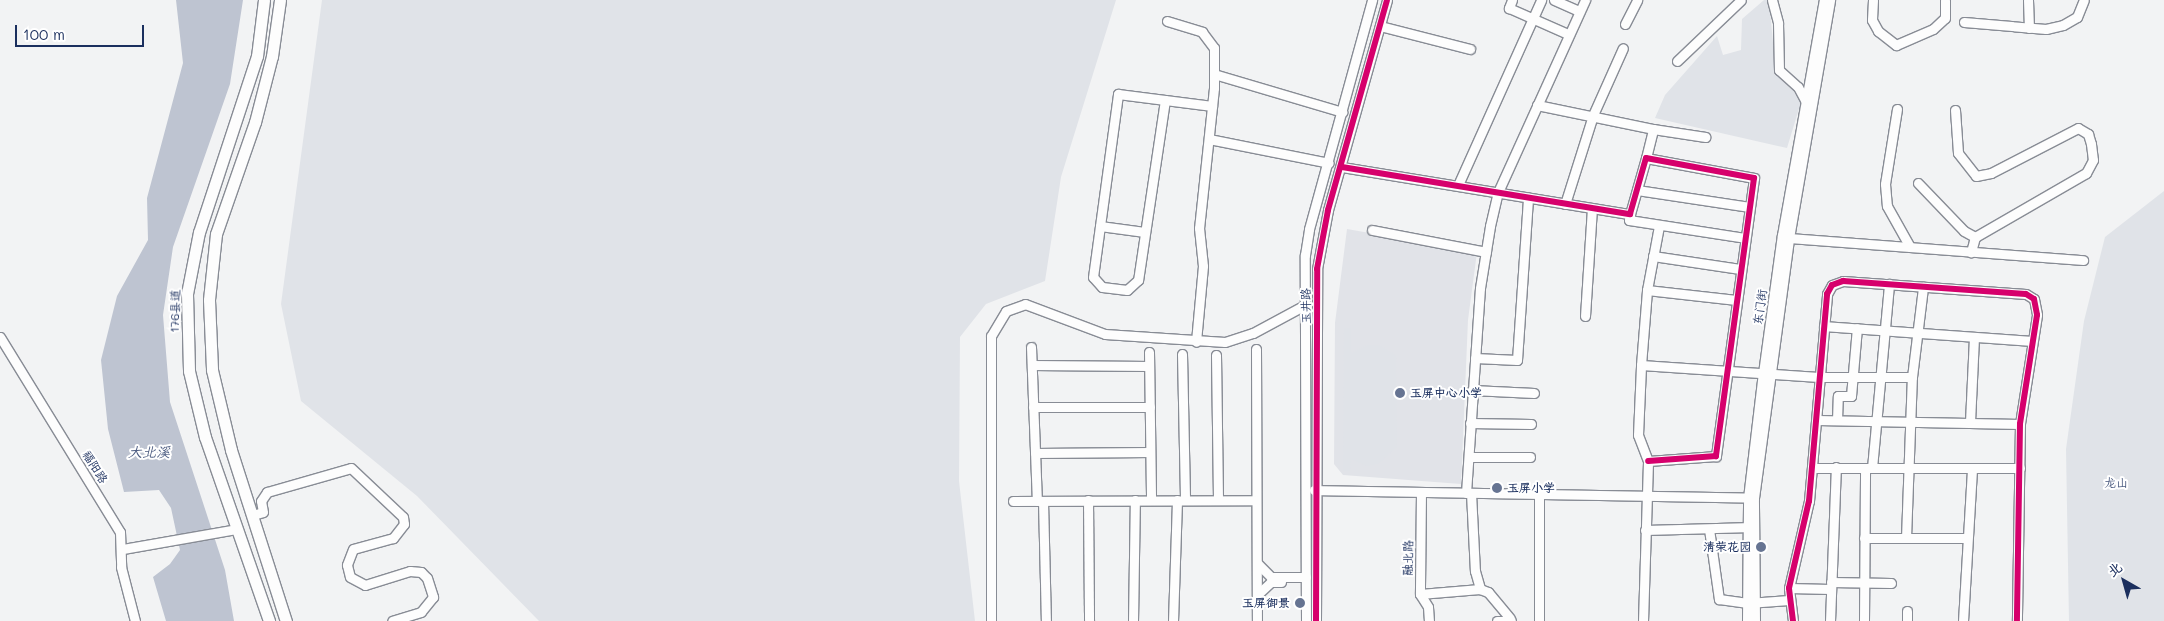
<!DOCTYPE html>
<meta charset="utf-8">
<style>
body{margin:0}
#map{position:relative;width:2164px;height:621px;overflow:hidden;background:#f2f3f4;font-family:Mali,"LXGW WenKai TC",sans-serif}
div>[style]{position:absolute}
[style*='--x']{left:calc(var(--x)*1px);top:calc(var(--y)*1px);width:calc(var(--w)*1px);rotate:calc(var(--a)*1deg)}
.built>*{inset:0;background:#e1e3e8}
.green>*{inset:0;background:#e0e3e8}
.water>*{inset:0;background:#bec4d1}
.roads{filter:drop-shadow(1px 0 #888c95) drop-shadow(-1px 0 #888c95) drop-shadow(0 1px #888c95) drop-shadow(0 -1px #888c95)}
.minor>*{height:9px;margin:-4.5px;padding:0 4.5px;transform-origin:4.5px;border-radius:4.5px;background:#fdfdfd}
.major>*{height:11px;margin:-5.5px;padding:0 5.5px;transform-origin:5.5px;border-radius:5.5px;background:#fdfdfd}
.cycleway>*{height:6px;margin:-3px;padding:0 3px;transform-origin:3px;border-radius:3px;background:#d6006c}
.dots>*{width:14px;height:14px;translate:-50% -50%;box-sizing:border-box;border:2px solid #fff;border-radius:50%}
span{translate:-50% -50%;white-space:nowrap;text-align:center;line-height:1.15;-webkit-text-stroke:4px #fff;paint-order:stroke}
.street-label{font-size:12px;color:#1b2f5e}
.poi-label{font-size:12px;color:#1b2f5e;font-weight:700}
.left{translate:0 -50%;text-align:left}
.right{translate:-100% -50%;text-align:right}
.park-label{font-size:12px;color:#49597e}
.water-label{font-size:14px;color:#4c5c81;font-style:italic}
.north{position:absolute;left:2099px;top:556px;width:50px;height:50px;-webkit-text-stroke:4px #fff;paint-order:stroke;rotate:322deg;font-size:14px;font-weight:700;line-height:20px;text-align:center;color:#1b2f5e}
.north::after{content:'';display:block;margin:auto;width:18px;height:22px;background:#1b2f5e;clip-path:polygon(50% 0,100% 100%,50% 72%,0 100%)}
.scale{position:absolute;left:15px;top:25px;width:129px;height:22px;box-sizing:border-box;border:2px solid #1b2f5e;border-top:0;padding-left:6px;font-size:15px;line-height:18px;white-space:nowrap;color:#1b2f5e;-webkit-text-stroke:4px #fff;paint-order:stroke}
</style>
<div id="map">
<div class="built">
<i style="clip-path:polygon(1347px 229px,1477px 252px,1468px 320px,1461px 484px,1343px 475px,1334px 464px,1335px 323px)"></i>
</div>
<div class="green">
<i style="clip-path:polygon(322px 0,1116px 0,1061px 177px,1045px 281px,986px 304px,960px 337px,959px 481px,975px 621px,539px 621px,417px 496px,301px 401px,281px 304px)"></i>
<i style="clip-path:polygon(1764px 0,1769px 0,1775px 64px,1801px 102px,1787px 148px,1655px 118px,1665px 95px,1717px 36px,1723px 55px,1741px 50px,1742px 19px)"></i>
<i style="clip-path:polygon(2164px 191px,2164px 621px,2069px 621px,2066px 449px,2084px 321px,2105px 237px)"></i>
<i style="clip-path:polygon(1344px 328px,1351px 328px,1351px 353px,1367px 345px,1380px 345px,1396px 355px,1397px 447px,1378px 464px,1367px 466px,1351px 459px,1350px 471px,1343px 471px)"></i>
</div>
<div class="water">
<i style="clip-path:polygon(176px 0,243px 0,230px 84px,173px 247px,163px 315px,170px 402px,225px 570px,234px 621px,166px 621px,153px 577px,170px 564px,180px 550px,171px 508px,159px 490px,124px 492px,108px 429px,101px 360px,117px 296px,148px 240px,147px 198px,183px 63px)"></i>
</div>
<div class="roads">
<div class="minor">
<i style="--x:1512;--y:0;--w:9;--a:111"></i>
<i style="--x:1509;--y:8;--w:64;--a:23.8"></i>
<i style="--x:1554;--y:0;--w:27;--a:24"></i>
<i style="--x:1772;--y:0;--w:24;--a:75"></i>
<i style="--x:1778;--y:23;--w:47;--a:88.8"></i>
<i style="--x:1779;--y:70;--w:25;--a:42"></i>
<i style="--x:1798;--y:87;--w:17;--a:62"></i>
<i style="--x:1873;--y:0;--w:20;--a:93"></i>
<i style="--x:1872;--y:20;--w:13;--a:61"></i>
<i style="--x:1878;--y:31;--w:23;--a:38"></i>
<i style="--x:1896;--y:45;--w:40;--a:-23.4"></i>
<i style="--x:1933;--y:29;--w:16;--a:-43"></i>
<i style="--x:1945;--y:18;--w:18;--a:-90"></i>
<i style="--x:2028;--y:0;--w:28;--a:88"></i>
<i style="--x:1167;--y:21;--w:37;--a:17"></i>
<i style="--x:1202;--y:32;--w:20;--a:53"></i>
<i style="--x:1214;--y:48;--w:40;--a:90"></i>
<i style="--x:1214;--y:88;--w:141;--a:96.1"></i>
<i style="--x:1199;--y:228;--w:38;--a:84"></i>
<i style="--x:1203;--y:266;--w:76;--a:95.3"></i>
<i style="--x:1964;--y:22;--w:82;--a:4.9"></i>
<i style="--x:2046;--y:29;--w:17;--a:-13"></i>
<i style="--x:2063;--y:25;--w:16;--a:-30"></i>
<i style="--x:2077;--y:17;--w:18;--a:-68"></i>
<i style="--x:1625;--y:24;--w:27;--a:-63"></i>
<i style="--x:1380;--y:26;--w:93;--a:14.3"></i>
<i style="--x:1677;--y:61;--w:88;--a:-43.6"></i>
<i style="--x:1214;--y:74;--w:134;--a:16.5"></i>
<i style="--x:1165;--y:100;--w:182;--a:98.5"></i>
<i style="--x:1138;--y:280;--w:15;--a:138"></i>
<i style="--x:1127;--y:290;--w:25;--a:-173"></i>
<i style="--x:1102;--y:287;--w:13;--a:-132"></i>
<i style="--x:1093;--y:277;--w:185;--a:-82.2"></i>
<i style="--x:1118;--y:94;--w:95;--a:7.3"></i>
<i style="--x:1537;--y:105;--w:118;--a:11.7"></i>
<i style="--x:1897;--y:109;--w:76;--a:99.1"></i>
<i style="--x:1885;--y:184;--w:22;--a:85"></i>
<i style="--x:1887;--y:206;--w:47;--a:60.7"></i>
<i style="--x:1955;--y:110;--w:43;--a:86"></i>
<i style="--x:1958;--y:153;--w:29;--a:52"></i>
<i style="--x:1976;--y:176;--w:15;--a:-11"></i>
<i style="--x:1991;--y:173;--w:98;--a:-27.3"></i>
<i style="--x:2078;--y:128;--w:12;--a:31"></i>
<i style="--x:2088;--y:134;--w:10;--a:73"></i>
<i style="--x:2091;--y:144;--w:16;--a:83"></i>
<i style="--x:2093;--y:160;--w:15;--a:118"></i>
<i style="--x:2086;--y:173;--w:128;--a:150"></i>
<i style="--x:1975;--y:237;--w:16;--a:105"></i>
<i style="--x:1209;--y:139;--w:122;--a:11.3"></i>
<i style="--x:1646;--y:158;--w:30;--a:-76"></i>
<i style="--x:1653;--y:129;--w:53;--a:8.7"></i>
<i style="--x:1342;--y:167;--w:292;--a:9.3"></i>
<i style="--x:1630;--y:214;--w:58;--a:-74.1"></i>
<i style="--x:1646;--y:158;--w:110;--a:10.5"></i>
<i style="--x:1754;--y:178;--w:281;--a:97.8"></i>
<i style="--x:1716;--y:456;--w:68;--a:175.8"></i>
<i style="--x:1918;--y:183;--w:66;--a:46.2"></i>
<i style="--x:1964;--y:231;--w:13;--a:29"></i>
<i style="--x:1458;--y:185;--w:203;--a:-65.8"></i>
<i style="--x:1637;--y:190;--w:114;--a:8.6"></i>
<i style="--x:1565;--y:204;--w:93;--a:-72.5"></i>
<i style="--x:1593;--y:115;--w:73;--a:-65.9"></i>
<i style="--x:1630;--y:214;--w:6;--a:99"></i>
<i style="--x:1629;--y:220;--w:117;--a:8.8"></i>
<i style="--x:1100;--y:226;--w:45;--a:7.6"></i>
<i style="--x:1372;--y:230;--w:116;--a:10.9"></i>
<i style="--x:1789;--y:238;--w:295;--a:4.3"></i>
<i style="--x:1653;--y:256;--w:88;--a:8.5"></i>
<i style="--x:1647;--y:290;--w:90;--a:6.4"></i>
<i style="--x:1585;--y:316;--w:108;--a:-86.3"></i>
<i style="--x:1824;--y:326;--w:208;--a:4.1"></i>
<i style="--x:0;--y:337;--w:229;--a:58.4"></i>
<i style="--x:120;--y:532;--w:35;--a:88"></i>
<i style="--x:121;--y:567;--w:56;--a:75.5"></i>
<i style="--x:1031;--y:347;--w:154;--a:87.8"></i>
<i style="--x:1256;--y:349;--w:272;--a:89.8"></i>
<i style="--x:1149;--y:352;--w:148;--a:89.2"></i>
<i style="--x:1182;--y:354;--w:146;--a:88.8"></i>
<i style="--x:1216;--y:355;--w:145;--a:89.2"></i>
<i style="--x:1475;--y:358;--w:42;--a:2.7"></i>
<i style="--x:1517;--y:360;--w:163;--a:-86.1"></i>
<i style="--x:1032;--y:365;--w:117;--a:0.5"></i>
<i style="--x:1641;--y:365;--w:178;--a:3.9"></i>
<i style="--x:1819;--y:377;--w:93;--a:0"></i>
<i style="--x:1472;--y:390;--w:62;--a:2.8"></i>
<i style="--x:1033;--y:407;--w:117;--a:0"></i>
<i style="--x:1817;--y:420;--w:203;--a:1.1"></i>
<i style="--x:1837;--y:420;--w:24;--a:-88"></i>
<i style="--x:1838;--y:396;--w:13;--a:0"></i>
<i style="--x:1851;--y:396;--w:68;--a:-85"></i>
<i style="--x:1970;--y:422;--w:85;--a:-87.3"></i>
<i style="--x:1470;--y:423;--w:61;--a:0.9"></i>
<i style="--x:1035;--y:453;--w:115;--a:-0.5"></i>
<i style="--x:1469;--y:457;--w:61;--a:0"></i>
<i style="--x:1812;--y:468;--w:208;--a:0"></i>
<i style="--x:1872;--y:468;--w:185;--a:-84.7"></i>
<i style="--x:1314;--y:490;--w:440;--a:1"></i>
<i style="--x:1421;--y:492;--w:102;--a:90.6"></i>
<i style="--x:1420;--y:594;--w:15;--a:58"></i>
<i style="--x:1428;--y:607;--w:14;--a:86"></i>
<i style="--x:1466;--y:493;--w:205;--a:-86.1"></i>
<i style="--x:1480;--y:288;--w:63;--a:-80.8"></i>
<i style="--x:1490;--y:226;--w:35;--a:-77"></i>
<i style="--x:1498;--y:192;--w:211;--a:-65.6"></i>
<i style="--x:1471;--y:493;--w:78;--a:87.1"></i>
<i style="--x:1475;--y:571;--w:19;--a:74"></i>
<i style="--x:1480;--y:589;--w:9;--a:21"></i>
<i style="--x:1488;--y:592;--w:34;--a:50"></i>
<i style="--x:1539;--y:494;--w:127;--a:90"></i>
<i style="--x:1088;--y:500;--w:121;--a:89.5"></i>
<i style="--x:1013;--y:501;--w:243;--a:-0.2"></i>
<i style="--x:1043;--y:501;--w:120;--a:88.6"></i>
<i style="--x:253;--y:515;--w:10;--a:-17"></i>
<i style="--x:263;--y:512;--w:11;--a:-100"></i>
<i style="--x:261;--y:501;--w:11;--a:-56"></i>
<i style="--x:267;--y:492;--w:87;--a:-15.9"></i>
<i style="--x:351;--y:468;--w:71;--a:43.3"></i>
<i style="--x:403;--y:517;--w:7;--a:82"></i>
<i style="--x:404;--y:524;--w:18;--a:128"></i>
<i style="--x:393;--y:538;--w:41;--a:164.6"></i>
<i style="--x:353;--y:549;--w:17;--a:111"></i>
<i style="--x:347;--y:565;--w:12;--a:76"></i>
<i style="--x:350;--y:577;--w:17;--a:28"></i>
<i style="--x:365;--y:585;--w:47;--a:-17.3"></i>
<i style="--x:410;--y:571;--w:11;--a:5"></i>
<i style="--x:421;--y:572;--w:8;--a:45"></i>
<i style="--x:427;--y:578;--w:20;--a:72"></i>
<i style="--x:433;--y:597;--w:19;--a:129"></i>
<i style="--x:421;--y:612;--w:30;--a:163"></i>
<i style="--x:1709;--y:529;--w:71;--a:81.9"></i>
<i style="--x:1719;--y:599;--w:29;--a:8"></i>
<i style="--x:1748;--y:603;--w:41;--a:-4.2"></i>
<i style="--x:1645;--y:530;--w:107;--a:-1.6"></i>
<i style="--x:1864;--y:538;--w:102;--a:0"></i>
<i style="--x:1906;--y:538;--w:161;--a:-87.9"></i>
<i style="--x:1912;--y:377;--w:91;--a:-83"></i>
<i style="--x:123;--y:549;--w:116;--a:-10"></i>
<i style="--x:1257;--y:563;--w:20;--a:45"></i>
<i style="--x:1271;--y:577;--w:35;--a:0"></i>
<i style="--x:1831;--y:582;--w:60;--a:1"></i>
<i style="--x:1789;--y:588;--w:41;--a:1.4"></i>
<i style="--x:1420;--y:594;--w:60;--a:-4.8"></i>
<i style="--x:1257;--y:595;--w:19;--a:-43"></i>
<i style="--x:1271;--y:582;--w:10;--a:0"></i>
<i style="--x:991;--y:621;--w:285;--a:-90"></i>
<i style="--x:991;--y:336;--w:29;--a:-59"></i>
<i style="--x:1006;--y:311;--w:20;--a:-20"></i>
<i style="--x:1025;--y:304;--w:85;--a:20.6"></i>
<i style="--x:1105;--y:334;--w:120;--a:3.8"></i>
<i style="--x:1225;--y:342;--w:29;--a:-18"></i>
<i style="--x:1253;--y:333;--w:59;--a:-28.3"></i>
<i style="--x:1133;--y:621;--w:121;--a:-89.1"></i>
<i style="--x:1173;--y:621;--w:121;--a:-88.1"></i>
<i style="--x:1306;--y:621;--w:366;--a:-90.2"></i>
<i style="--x:1305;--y:255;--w:26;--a:-81"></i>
<i style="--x:1309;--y:229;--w:238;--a:-74.6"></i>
<i style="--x:1316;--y:621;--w:352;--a:-89.8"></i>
<i style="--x:1317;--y:269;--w:60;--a:-79.4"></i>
<i style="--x:1328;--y:210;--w:218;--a:-74.3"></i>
<i style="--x:1497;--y:621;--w:14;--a:0"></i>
<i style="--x:1643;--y:621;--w:160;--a:-88.2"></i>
<i style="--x:1648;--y:461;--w:28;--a:-111"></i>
<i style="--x:1638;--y:435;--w:70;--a:-87.5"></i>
<i style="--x:1641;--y:365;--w:75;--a:-85.4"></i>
<i style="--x:1647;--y:290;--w:65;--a:-79.4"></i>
<i style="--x:1747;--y:621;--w:123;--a:-89.5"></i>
<i style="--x:1748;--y:498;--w:126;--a:-83.2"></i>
<i style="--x:1763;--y:373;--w:139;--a:-82.2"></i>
<i style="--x:1782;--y:235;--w:239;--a:-79.9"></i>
<i style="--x:1755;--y:621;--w:123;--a:-90.5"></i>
<i style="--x:1754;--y:498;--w:262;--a:-82.3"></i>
<i style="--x:1789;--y:238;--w:242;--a:-80.2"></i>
<i style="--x:1793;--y:621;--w:33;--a:-97"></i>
<i style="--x:1789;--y:588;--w:89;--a:-77.1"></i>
<i style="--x:1809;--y:501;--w:208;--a:-85"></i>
<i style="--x:1827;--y:294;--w:10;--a:-61"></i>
<i style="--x:1832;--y:285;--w:12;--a:-20"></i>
<i style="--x:1843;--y:281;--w:183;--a:4.1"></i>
<i style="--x:2026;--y:294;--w:9;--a:32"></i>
<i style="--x:2034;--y:299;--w:16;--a:79"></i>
<i style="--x:2037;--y:315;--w:110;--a:98.9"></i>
<i style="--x:2020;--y:424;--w:197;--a:90.9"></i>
<i style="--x:1830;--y:621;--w:154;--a:-87.8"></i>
<i style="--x:1864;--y:621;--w:153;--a:-89.6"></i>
<i style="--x:1907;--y:621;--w:10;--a:-90"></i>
<i style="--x:1963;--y:621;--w:153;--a:-86.6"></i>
</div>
<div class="major">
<i style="--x:264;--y:0;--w:56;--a:97.1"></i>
<i style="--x:257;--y:56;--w:185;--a:108.2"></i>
<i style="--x:199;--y:232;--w:63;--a:101"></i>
<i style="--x:187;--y:294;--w:77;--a:88.5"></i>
<i style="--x:189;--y:371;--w:68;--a:76.4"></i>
<i style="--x:205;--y:437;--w:195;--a:70.8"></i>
<i style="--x:280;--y:0;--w:57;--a:98.1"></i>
<i style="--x:272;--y:56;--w:68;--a:104.4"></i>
<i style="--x:255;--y:122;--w:119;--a:109.2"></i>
<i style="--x:216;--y:234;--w:66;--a:96.1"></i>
<i style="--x:209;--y:300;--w:70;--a:87.5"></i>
<i style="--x:212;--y:370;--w:82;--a:76.6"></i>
<i style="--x:231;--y:450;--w:180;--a:72.2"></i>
</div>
</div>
<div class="cycleway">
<i style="--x:1342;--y:167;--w:292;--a:9.3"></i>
<i style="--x:1630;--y:214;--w:58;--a:-74.1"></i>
<i style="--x:1646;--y:158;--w:110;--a:10.5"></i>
<i style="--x:1754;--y:178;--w:281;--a:97.8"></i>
<i style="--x:1716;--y:456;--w:68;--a:175.8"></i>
<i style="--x:1316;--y:621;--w:352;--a:-89.8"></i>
<i style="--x:1317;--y:269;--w:60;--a:-79.4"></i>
<i style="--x:1328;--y:210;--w:218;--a:-74.3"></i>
<i style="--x:1793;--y:621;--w:33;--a:-97"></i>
<i style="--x:1789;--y:588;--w:89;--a:-77.1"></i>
<i style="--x:1809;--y:501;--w:208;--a:-85"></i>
<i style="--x:1827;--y:294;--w:10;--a:-61"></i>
<i style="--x:1832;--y:285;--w:12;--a:-20"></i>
<i style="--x:1843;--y:281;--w:183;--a:4.1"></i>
<i style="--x:2026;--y:294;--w:9;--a:32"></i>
<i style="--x:2034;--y:299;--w:16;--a:79"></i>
<i style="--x:2037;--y:315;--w:110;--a:98.9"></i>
<i style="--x:2020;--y:424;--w:197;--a:90.9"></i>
</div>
<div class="dots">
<i style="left:1400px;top:393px;background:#667492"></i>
<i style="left:1497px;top:488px;background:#667492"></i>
<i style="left:1761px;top:547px;background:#667492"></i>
<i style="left:1300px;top:603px;background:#667492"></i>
</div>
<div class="street-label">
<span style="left:1306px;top:306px;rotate:-91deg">玉井路</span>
<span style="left:1760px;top:307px;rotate:-82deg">东门街</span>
<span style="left:175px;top:311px;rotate:-89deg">176县道</span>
<span style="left:95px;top:467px;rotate:58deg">福阳路</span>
<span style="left:1408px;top:558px;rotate:-89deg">融北路</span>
</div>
<div class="poi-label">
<span class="left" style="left:1410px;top:393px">玉屏中心小学</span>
<span class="left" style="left:1507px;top:488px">玉屏小学</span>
<span class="right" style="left:1751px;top:547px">清荣花园</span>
<span class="right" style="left:1290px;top:603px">玉屏御景</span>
</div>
<div class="park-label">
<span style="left:2116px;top:483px">龙山</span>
</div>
<div class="water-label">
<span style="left:149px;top:452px">大北溪</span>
</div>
<div class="north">北</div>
<div class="scale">100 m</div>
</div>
